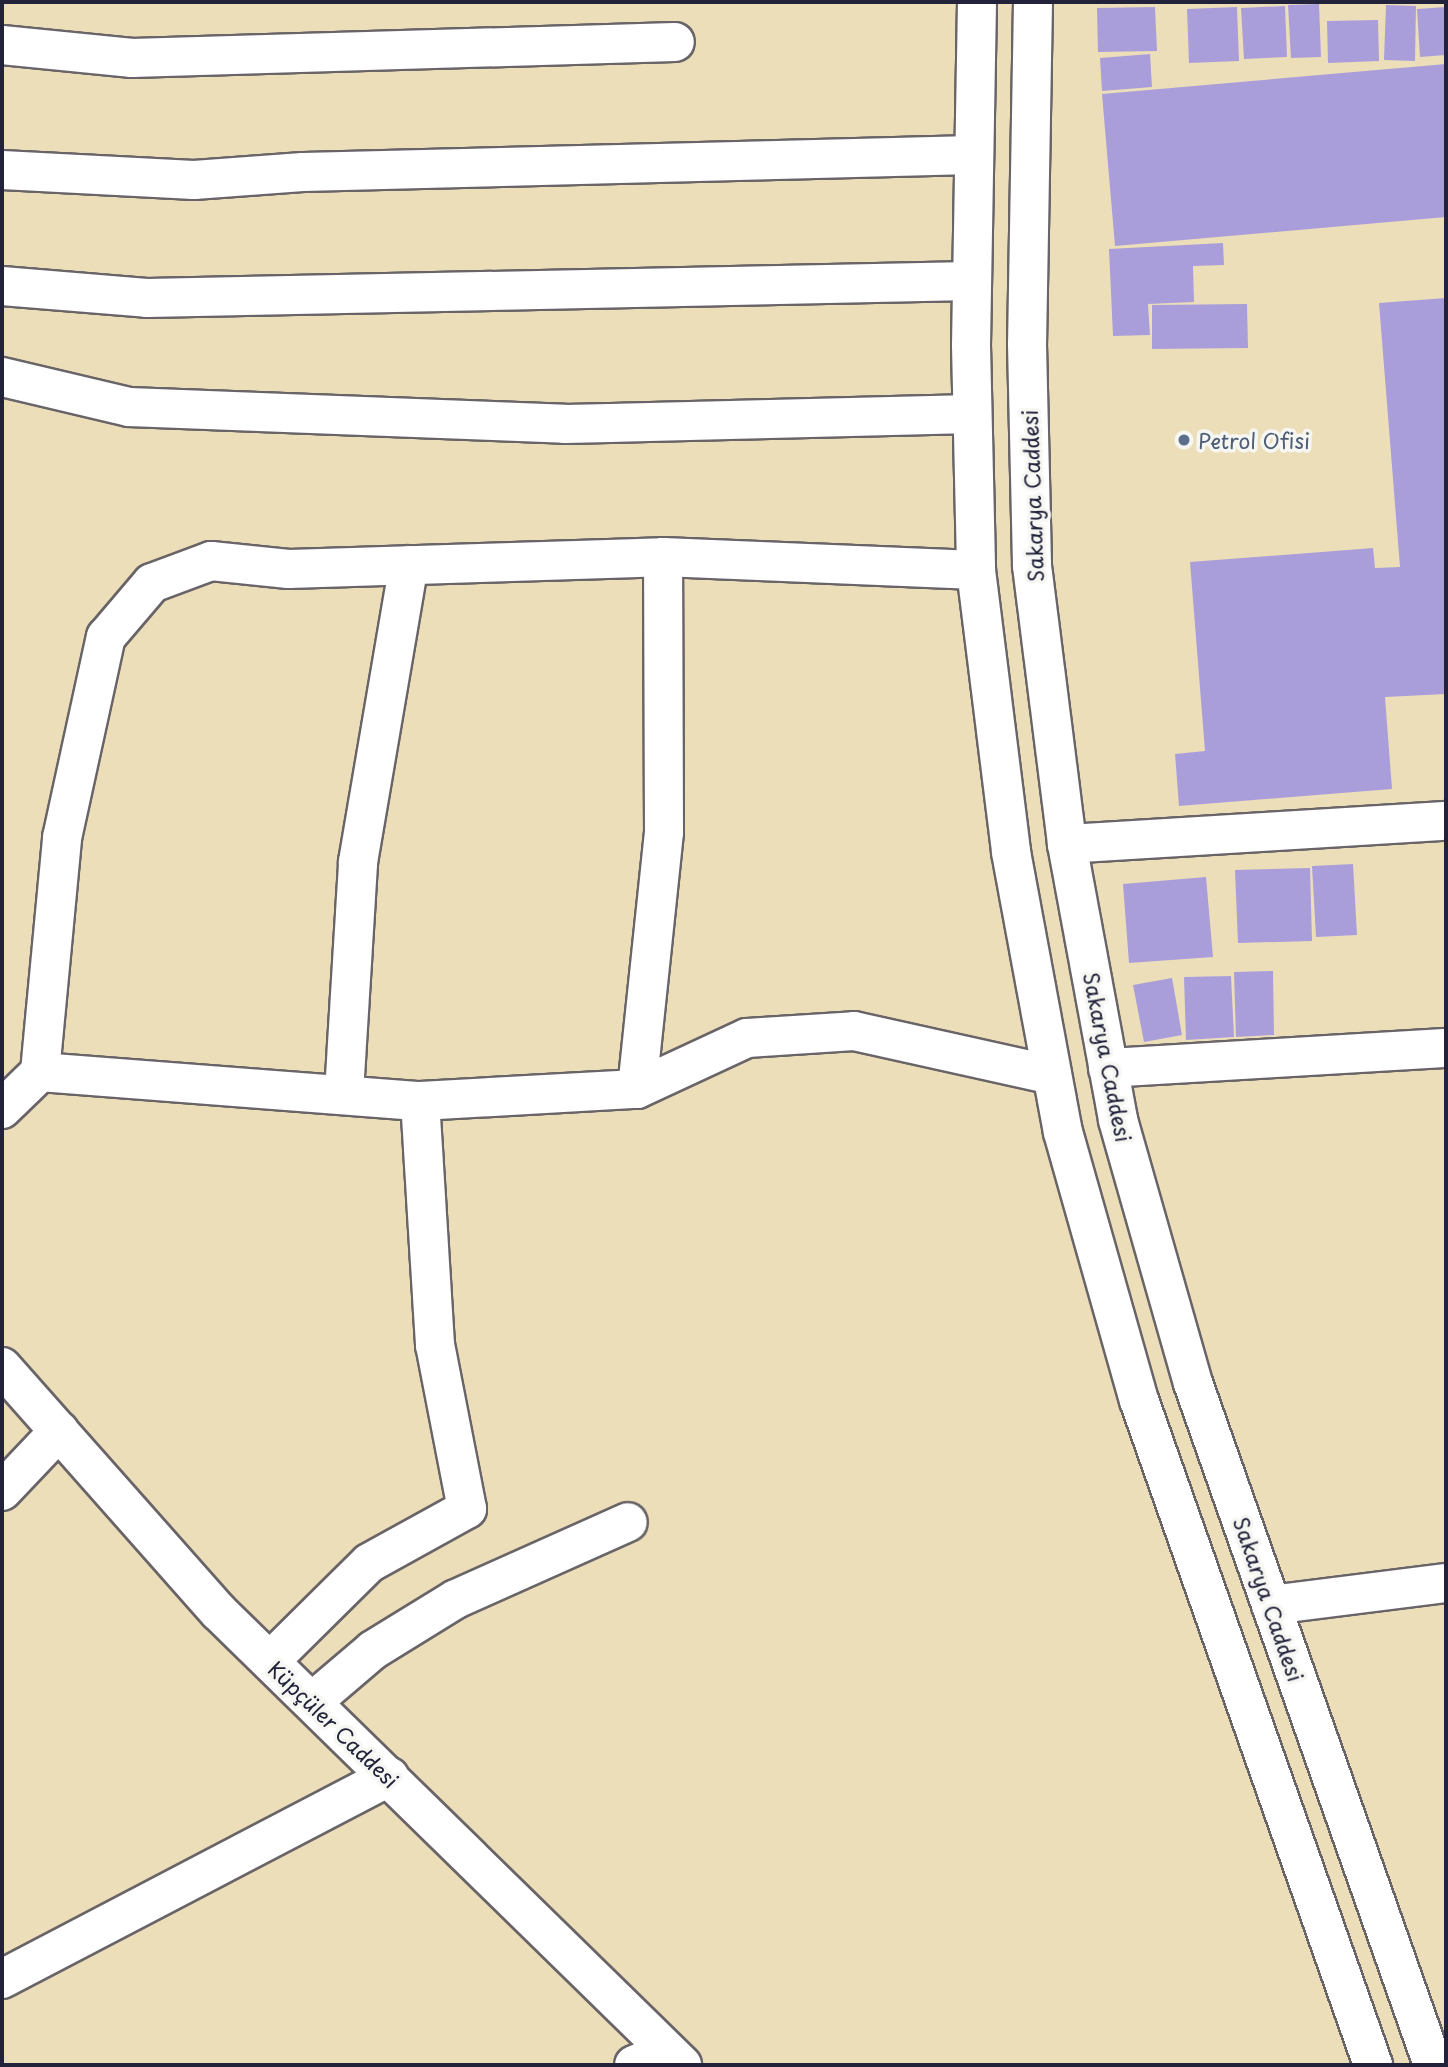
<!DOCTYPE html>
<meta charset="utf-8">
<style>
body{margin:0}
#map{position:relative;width:1448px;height:2067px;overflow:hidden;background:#eddeba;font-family:"Playpen Sans",sans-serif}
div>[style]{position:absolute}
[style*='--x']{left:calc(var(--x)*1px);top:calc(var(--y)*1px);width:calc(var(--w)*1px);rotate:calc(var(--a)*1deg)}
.building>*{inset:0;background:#aa9eda}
.roads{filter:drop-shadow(2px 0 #696467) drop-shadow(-2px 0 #696467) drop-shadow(0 2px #696467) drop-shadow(0 -2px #696467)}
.minor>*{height:38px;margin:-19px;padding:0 19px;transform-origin:19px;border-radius:19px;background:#fff}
.major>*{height:38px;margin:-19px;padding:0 19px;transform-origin:19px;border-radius:19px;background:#fff}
.dots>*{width:19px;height:19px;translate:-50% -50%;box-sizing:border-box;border:4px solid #f6f6f2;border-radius:50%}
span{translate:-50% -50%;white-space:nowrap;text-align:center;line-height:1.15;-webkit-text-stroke:7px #f6f6f2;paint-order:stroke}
.service-label{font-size:21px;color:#4e5e75}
.left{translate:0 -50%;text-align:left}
.street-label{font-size:21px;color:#22223b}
.frame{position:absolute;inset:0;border:4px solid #22223b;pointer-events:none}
</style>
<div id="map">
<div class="building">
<i style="clip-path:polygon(1319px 4px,1321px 57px,1291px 58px,1288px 5px)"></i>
<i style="clip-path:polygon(1386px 5px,1416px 6px,1415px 61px,1384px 60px)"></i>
<i style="clip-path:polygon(1285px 6px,1287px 57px,1244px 59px,1241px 8px)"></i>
<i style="clip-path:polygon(1155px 7px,1157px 51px,1098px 52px,1097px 8px)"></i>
<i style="clip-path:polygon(1237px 7px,1239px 61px,1189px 63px,1187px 9px)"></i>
<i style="clip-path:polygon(1446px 7px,1446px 55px,1420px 57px,1417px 9px)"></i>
<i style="clip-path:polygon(1378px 20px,1379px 61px,1328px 63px,1327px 21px)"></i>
<i style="clip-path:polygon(1150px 54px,1152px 87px,1102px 91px,1100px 58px)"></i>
<i style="clip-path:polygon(1446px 64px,1446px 217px,1115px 246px,1102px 94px)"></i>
<i style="clip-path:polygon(1223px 243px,1224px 265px,1193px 266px,1194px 302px,1148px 304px,1150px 335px,1113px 336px,1109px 249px)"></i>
<i style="clip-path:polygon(1446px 298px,1446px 694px,1385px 697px,1392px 789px,1179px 806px,1175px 754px,1205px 751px,1190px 562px,1373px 548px,1375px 568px,1400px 567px,1379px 303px)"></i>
<i style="clip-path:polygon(1247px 304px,1248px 348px,1152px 349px,1152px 305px)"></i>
<i style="clip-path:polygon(1353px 864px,1357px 935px,1316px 937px,1312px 866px)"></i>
<i style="clip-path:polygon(1310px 868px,1312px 941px,1238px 943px,1235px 870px)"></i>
<i style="clip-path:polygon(1206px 877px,1213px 957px,1129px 963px,1123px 884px)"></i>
<i style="clip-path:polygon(1273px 971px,1274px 1035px,1236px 1037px,1234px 972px)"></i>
<i style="clip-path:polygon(1231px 976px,1234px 1037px,1186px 1040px,1184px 977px)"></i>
<i style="clip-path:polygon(1172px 978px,1182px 1035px,1144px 1042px,1133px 985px)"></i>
</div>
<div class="roads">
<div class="minor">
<i style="--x:2;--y:45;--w:131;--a:5.7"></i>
<i style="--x:132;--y:58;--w:543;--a:-1.69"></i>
<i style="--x:2;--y:170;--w:192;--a:3"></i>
<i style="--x:194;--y:180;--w:109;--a:-4.2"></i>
<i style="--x:303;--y:172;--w:670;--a:-1.45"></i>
<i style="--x:2;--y:286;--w:145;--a:4.7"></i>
<i style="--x:147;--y:298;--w:824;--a:-1.18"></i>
<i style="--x:2;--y:377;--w:130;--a:13.3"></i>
<i style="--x:129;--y:407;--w:436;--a:2.2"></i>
<i style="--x:565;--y:424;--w:407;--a:-1.4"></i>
<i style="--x:1067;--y:844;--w:380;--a:-3.5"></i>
<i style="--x:1108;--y:1068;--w:339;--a:-3.4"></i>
<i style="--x:40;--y:1072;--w:381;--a:4.4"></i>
<i style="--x:420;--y:1101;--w:217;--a:-3.2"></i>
<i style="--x:637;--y:1089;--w:121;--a:-24.9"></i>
<i style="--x:747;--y:1038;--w:107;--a:-3.7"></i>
<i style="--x:854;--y:1031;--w:203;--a:12.5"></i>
<i style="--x:637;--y:1089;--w:258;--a:-84"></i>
<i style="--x:664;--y:832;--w:275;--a:-90.2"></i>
<i style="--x:344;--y:1093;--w:231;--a:-86.5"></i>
<i style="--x:358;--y:862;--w:301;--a:-80.3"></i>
<i style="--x:2;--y:1109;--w:53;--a:-44.2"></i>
<i style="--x:40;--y:1072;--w:235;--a:-84.6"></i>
<i style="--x:62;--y:838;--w:206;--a:-77.7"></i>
<i style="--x:106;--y:637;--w:71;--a:-49.6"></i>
<i style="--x:152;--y:583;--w:63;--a:-20.4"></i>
<i style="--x:211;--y:561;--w:78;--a:5.9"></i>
<i style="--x:289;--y:569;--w:374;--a:-1.8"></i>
<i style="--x:663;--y:557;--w:313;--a:2.4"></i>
<i style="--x:2;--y:1367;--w:327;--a:48.5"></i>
<i style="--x:219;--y:1612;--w:648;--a:44.37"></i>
<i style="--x:2;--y:1491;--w:83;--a:-46.5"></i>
<i style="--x:1271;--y:1605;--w:176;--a:-7.2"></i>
<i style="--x:270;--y:1661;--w:139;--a:-44.7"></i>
<i style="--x:369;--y:1563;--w:112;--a:-28.9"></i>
<i style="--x:467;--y:1509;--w:167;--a:-101"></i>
<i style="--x:435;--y:1345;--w:244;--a:-93.5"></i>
<i style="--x:312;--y:1702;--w:80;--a:-40.4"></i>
<i style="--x:373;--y:1650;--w:97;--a:-31.6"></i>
<i style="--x:456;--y:1599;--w:188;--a:-24.1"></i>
<i style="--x:2;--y:1979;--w:437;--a:-27.6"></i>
<i style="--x:634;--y:2065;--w:36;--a:-23"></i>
</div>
<div class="major">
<i style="--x:977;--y:2;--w:343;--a:91"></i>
<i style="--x:971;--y:345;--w:225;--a:88.7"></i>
<i style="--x:976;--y:570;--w:284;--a:82.9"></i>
<i style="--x:1011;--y:852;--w:285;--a:79.5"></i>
<i style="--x:1063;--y:1132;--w:279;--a:74.2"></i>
<i style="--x:1139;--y:1400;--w:705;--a:70.61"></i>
<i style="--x:1033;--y:2;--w:342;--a:91"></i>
<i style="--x:1027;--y:344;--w:222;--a:88.7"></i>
<i style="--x:1032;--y:566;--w:280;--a:82.8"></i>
<i style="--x:1067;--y:844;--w:281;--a:79.5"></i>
<i style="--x:1118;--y:1120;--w:273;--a:74.1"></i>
<i style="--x:1193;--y:1383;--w:723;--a:70.61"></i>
</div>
</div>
<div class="dots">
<i style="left:1184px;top:440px;background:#5c6f8a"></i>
</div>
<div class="service-label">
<span class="left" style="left:1198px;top:440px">Petrol Ofisi</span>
</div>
<div class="street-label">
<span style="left:1032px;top:496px;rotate:-92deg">Sakarya Caddesi</span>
<span style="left:1108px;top:1057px;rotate:79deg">Sakarya Caddesi</span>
<span style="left:1269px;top:1599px;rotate:71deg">Sakarya Caddesi</span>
<span style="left:334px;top:1724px;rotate:44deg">Küpçüler Caddesi</span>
</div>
<div class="frame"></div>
</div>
